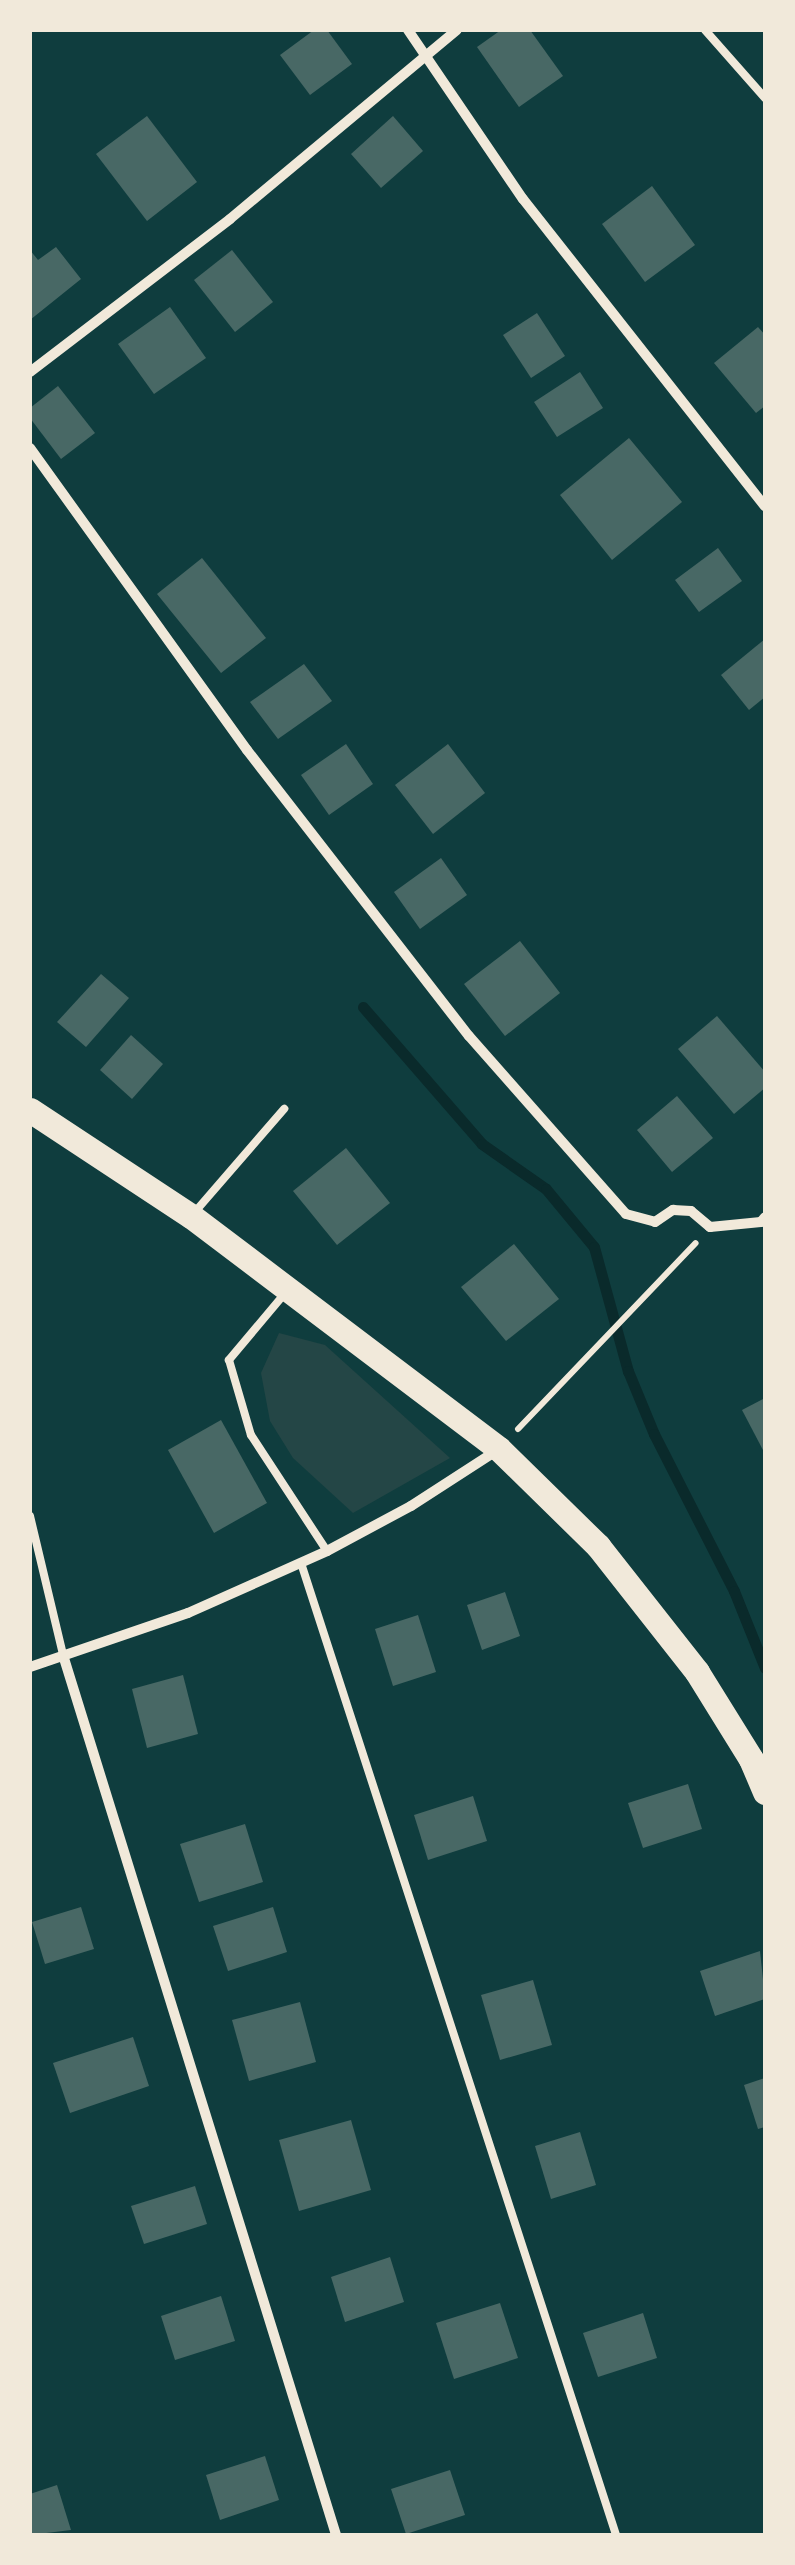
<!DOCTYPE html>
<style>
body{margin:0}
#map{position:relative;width:795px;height:2565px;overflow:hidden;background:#0f3d3e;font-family:"Roboto Serif",serif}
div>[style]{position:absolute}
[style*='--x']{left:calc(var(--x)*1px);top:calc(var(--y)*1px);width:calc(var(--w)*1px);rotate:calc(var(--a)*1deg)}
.green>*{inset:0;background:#244646}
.stream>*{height:11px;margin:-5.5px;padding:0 5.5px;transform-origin:5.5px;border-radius:5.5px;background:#0a2a2b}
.building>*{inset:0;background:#486865}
.path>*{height:6px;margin:-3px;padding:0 3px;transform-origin:3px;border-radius:3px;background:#f1e9da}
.service>*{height:8px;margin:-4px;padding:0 4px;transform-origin:4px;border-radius:4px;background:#f1e9da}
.minor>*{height:10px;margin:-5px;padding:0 5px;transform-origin:5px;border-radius:5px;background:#f1e9da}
.primary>*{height:25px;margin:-12.5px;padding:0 12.5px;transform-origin:12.5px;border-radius:12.5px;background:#f1e9da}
span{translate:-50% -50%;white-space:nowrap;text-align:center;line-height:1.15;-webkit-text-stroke:10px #f1e9da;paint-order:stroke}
.frame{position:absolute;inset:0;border:32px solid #f1e9da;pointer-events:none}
</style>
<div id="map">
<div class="green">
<i style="clip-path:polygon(279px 1333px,325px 1345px,450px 1458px,353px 1513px,293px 1458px,270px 1421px,261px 1373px)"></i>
</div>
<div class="stream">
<i style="--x:363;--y:1007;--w:181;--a:49"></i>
<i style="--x:482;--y:1144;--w:78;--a:35.1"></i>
<i style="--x:546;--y:1189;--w:75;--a:50.4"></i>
<i style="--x:594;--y:1247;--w:129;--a:74.7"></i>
<i style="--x:628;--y:1371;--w:68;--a:67.6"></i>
<i style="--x:654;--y:1434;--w:176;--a:63"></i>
<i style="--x:734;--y:1591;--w:83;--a:68.1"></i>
</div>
<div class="building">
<i style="clip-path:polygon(314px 30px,327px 30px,352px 64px,310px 95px,280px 55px)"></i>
<i style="clip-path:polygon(501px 30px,530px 30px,563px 76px,519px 107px,477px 47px)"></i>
<i style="clip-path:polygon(147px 116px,197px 182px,147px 221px,96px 154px)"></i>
<i style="clip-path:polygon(393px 116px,423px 151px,381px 188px,351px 154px)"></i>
<i style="clip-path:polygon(652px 186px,695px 245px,645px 282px,602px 224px)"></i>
<i style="clip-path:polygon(56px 247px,81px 279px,30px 320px,30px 250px,38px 260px)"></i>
<i style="clip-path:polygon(232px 250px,273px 302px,235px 332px,194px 280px)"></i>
<i style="clip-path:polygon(170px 307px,206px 358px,154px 394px,118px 344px)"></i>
<i style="clip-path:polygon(537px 313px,565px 356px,531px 378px,503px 335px)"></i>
<i style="clip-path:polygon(758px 327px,765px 335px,765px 406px,756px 413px,714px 363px)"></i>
<i style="clip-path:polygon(580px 372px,603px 408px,557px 437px,534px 402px)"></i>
<i style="clip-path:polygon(58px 386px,95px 433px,61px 459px,30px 418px,30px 408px)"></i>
<i style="clip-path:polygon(629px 438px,682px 502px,612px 560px,560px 495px)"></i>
<i style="clip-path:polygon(718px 548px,742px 581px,699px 612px,675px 580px)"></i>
<i style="clip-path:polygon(202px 558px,266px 638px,221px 673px,157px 594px)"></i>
<i style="clip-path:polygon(765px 639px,765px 697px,749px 710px,721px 675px)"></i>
<i style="clip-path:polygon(304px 664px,332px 701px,278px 739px,250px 702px)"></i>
<i style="clip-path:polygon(346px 744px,373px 784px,329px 815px,301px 775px)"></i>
<i style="clip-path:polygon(448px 744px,485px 793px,433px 834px,395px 785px)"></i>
<i style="clip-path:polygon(441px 858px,467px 895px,420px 929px,394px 892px)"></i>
<i style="clip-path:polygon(520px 941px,560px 993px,505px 1036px,464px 984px)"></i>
<i style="clip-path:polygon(101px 974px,129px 998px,86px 1047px,57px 1022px)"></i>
<i style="clip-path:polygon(717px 1016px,765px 1072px,765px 1088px,734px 1114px,678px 1049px)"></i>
<i style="clip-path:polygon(131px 1035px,163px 1064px,132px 1099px,100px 1070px)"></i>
<i style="clip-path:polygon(677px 1096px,713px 1138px,672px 1172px,637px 1130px)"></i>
<i style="clip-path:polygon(346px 1148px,390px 1203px,337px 1245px,293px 1191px)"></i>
<i style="clip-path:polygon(514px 1244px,559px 1299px,506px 1341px,461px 1287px)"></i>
<i style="clip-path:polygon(765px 1398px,765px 1454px,742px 1410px)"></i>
<i style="clip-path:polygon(221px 1420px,267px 1503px,214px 1533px,168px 1450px)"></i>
<i style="clip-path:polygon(505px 1592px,520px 1636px,482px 1650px,467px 1605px)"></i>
<i style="clip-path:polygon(418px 1615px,436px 1672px,393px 1686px,375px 1629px)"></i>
<i style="clip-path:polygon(183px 1675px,198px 1734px,147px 1748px,132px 1689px)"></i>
<i style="clip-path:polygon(688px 1784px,702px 1829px,643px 1848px,628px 1803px)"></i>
<i style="clip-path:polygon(473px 1796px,487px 1841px,428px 1860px,414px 1815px)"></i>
<i style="clip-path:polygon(245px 1824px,263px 1882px,199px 1902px,180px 1844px)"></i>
<i style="clip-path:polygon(81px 1907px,94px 1949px,45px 1964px,32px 1922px)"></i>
<i style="clip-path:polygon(273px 1907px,287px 1952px,228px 1971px,213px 1926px)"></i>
<i style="clip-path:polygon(760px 1951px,765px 1999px,715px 2016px,700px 1971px)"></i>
<i style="clip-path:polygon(533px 1980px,552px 2045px,500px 2060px,481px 1995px)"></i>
<i style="clip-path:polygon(300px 2002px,316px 2062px,249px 2081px,232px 2020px)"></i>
<i style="clip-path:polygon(133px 2037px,149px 2086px,70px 2113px,53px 2063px)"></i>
<i style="clip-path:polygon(765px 2078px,765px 2127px,758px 2129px,744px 2085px)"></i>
<i style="clip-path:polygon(351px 2120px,371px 2190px,299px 2211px,279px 2140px)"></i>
<i style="clip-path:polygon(580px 2132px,596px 2185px,551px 2199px,535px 2146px)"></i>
<i style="clip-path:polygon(195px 2186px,207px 2224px,144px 2244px,131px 2206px)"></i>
<i style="clip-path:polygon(390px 2257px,404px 2302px,345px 2322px,331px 2277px)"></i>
<i style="clip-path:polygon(221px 2296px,235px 2341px,175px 2360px,161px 2316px)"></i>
<i style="clip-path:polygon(500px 2303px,518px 2358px,454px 2379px,436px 2323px)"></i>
<i style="clip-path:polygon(643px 2313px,657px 2358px,598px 2377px,583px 2333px)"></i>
<i style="clip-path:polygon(265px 2456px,279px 2500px,220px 2520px,206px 2475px)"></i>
<i style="clip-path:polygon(450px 2470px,465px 2515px,406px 2534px,391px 2489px)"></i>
<i style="clip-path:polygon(57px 2485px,71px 2530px,30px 2535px,30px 2494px)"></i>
</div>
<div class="path">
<i style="--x:518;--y:1429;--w:257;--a:-46.3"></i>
</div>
<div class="service">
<i style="--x:705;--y:30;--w:91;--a:48.6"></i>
<i style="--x:194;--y:1213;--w:138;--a:-49.1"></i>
<i style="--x:286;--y:1292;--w:89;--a:130"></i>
<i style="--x:229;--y:1360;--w:78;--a:73.7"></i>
<i style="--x:251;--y:1435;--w:139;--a:56.8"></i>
<i style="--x:30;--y:1516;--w:143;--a:76.6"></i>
<i style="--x:301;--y:1563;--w:1022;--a:72.04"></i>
</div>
<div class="minor">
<i style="--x:408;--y:30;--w:204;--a:55.8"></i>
<i style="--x:523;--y:199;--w:391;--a:51.8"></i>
<i style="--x:30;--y:372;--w:252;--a:-37.4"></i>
<i style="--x:230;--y:219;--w:295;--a:-39.8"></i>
<i style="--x:30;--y:448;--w:372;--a:54.3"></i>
<i style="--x:247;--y:750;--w:362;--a:52.2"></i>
<i style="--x:469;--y:1036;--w:237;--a:48.6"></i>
<i style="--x:626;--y:1214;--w:30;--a:15"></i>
<i style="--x:655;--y:1222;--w:22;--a:-34"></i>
<i style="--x:673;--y:1210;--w:18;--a:3"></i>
<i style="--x:691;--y:1211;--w:25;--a:40"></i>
<i style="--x:710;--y:1227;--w:51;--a:-5.6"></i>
<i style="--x:761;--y:1222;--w:6;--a:-51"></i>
<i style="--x:63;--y:1655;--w:921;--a:72.76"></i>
<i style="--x:30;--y:1667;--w:167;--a:-18.9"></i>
<i style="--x:188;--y:1613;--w:152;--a:-24"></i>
<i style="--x:327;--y:1551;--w:95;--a:-28.2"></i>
<i style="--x:411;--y:1506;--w:105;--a:-32.9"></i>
</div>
<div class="primary">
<i style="--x:30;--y:1110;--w:193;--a:33.4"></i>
<i style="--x:191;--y:1216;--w:386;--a:37.1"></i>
<i style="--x:499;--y:1449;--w:139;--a:44.4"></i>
<i style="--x:598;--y:1546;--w:160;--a:51.8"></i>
<i style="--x:697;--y:1672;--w:102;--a:58.2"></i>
<i style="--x:751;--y:1759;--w:36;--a:67"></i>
</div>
<div class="frame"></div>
</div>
